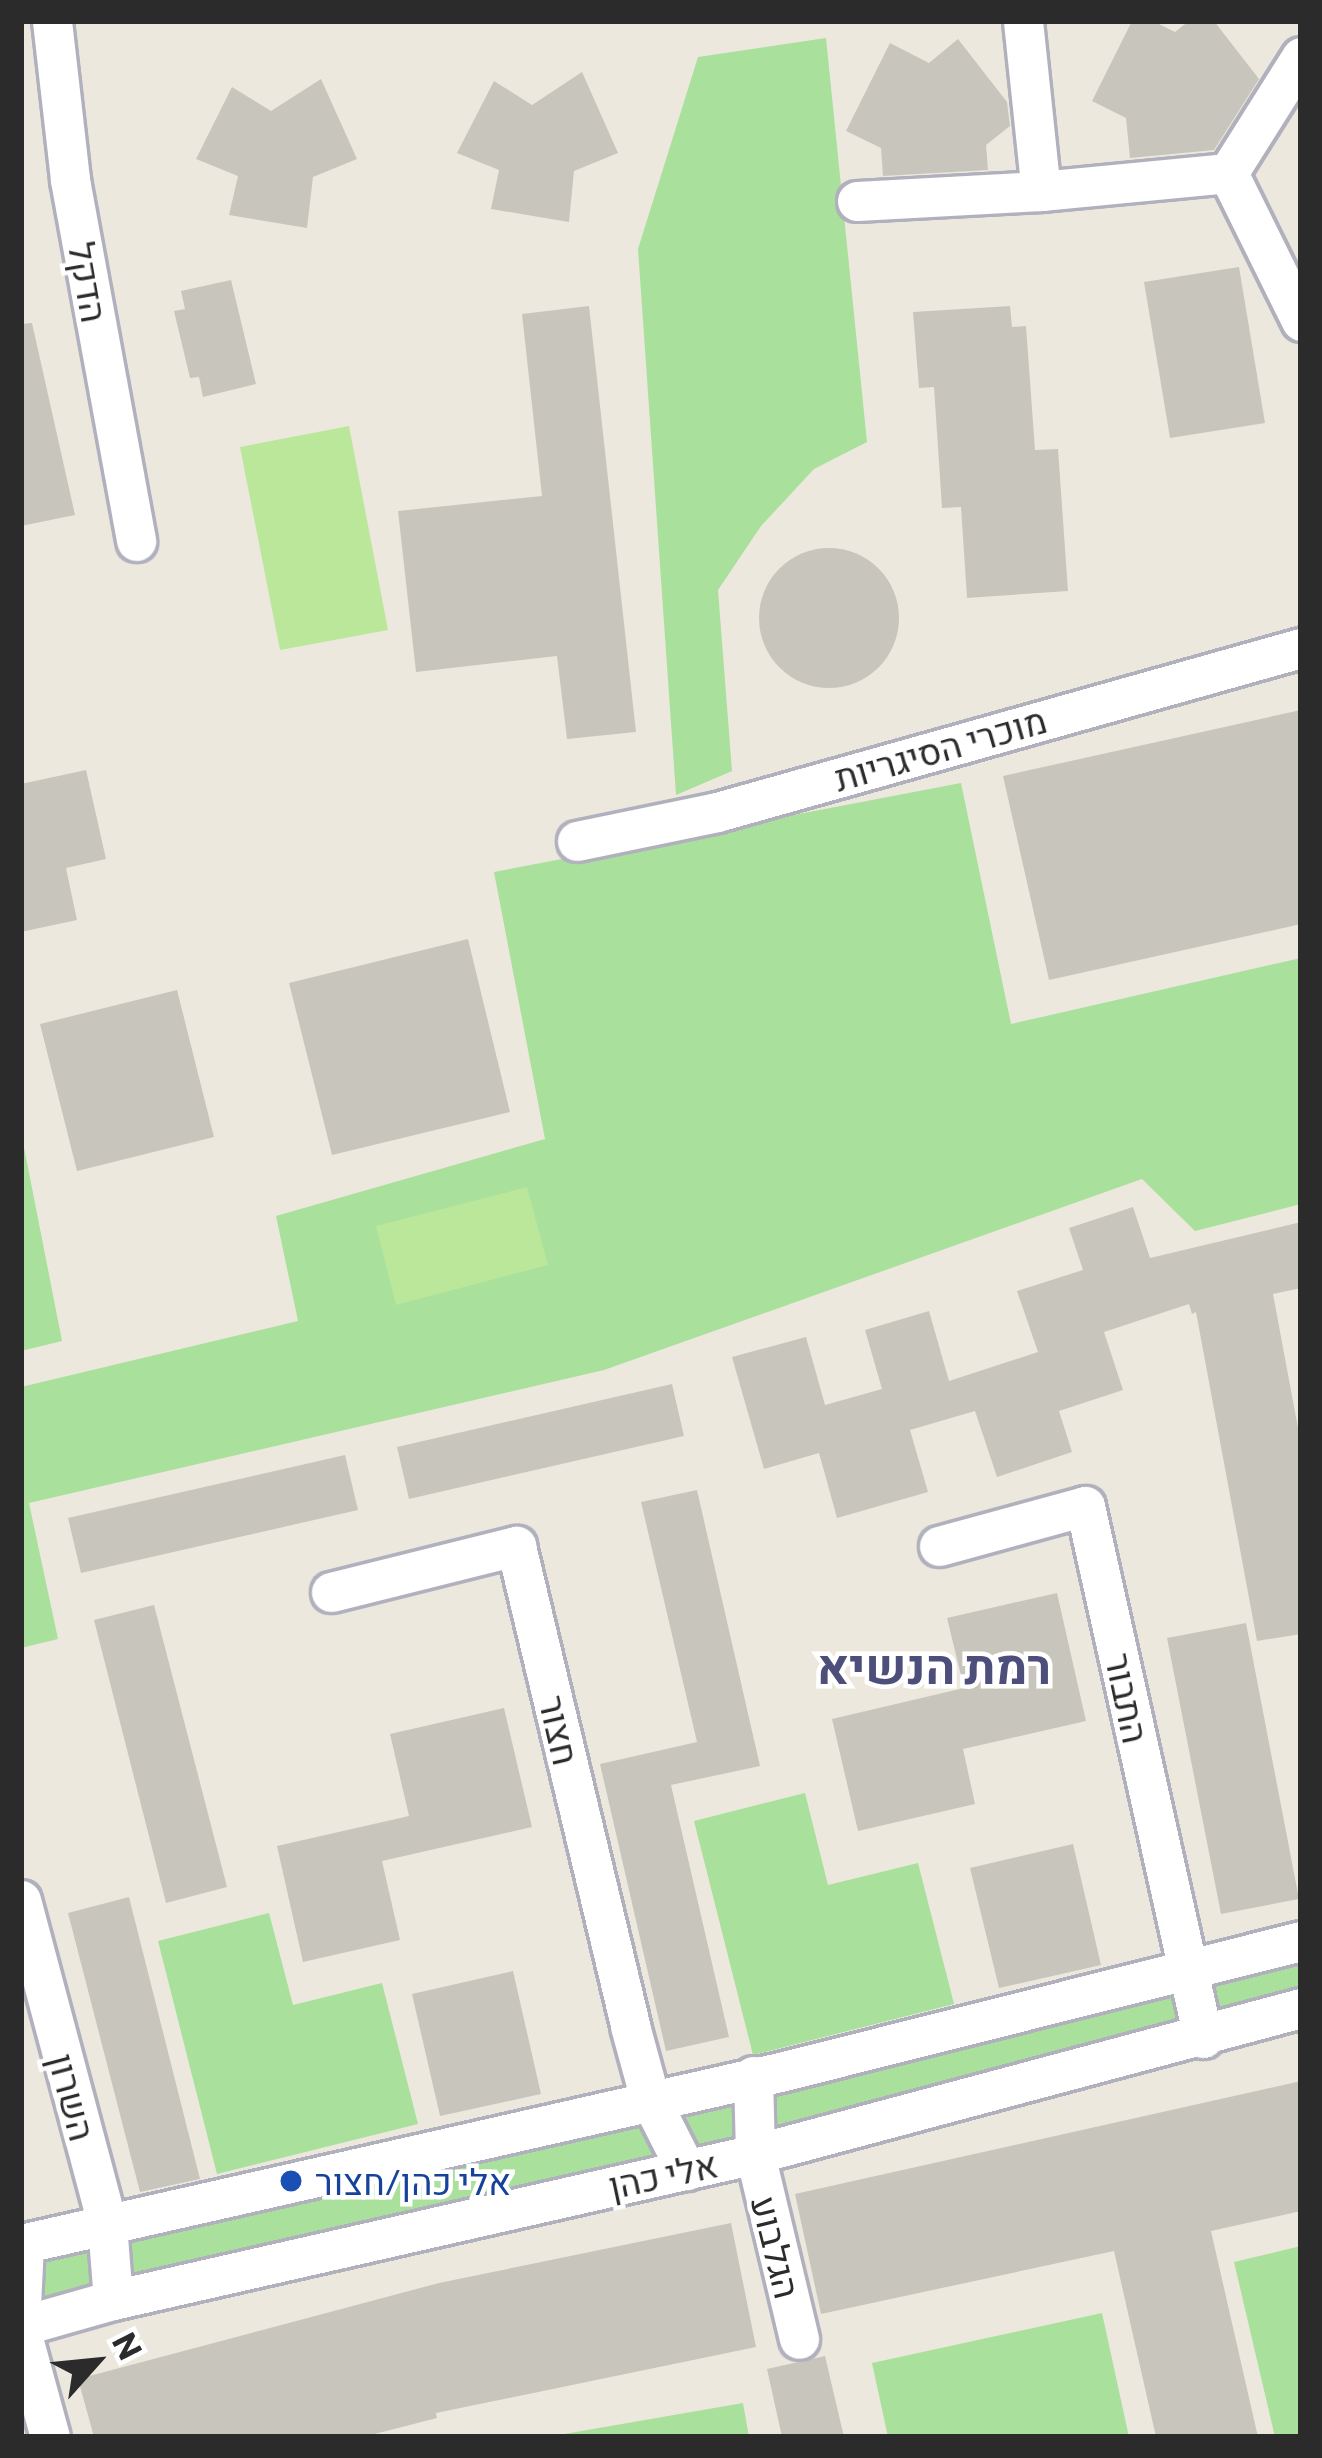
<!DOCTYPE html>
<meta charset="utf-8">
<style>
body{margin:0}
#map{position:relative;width:1322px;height:2458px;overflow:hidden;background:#ece8de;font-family:Commissioner,Heebo,sans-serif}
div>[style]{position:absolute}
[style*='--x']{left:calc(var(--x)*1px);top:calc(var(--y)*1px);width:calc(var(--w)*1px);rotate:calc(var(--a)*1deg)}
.green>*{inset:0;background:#a9e09c}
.pitch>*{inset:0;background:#bae799}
.building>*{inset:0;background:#c8c6bc}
.round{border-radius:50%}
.roads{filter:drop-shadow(3px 0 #b1b1be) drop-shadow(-3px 0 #b1b1be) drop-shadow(0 3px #b1b1be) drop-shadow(0 -3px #b1b1be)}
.minor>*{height:39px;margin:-19.5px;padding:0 19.5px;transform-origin:19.5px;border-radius:19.5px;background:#fff}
.dots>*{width:33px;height:33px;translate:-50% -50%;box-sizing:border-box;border:6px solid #fff;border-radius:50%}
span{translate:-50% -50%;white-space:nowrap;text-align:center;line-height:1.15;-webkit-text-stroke:9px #fff;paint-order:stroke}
.street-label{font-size:36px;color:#2b2b2b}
.transit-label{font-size:36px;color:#164399}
.left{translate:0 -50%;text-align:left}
.district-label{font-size:48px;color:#4d4e7a;font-weight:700}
.frame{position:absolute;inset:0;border:24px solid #2b2b2b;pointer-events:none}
.north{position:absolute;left:36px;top:2302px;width:120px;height:120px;-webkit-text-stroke:9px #fff;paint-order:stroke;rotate:63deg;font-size:33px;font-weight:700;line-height:48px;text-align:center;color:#2b2b2b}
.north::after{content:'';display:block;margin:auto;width:42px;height:54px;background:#2b2b2b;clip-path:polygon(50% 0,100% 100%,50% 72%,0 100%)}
</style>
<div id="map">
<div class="green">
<i style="clip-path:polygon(826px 38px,867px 442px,814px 469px,761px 526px,718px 590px,732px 771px,676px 795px,638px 249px,698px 57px)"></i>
<i style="clip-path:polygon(961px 783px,1011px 1024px,1301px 958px,1301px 1204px,1195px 1231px,1142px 1179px,604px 1370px,29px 1503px,58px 1639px,21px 1648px,21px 1387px,298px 1321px,276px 1216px,545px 1139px,494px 872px)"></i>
<i style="clip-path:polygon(21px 1132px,62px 1341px,21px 1351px)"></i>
<i style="clip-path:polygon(805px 1793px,828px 1885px,918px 1863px,954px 2004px,753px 2055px,694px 1821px)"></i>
<i style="clip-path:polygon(269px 1913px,293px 2005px,382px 1983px,418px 2124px,217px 2174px,158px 1941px)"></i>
<i style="clip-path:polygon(1301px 1941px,1301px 2008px,21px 2326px,21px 2244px)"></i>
<i style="clip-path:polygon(1301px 2246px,1301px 2437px,1275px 2437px,1234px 2262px)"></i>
<i style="clip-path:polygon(1102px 2313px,1129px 2437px,888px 2437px,872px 2363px)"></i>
<i style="clip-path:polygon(743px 2403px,749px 2437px,547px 2437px)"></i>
</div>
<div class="pitch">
<i style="clip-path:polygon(349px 426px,388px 630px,280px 650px,240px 447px)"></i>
<i style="clip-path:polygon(527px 1187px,548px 1265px,396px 1305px,376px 1226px)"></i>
</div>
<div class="building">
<i style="clip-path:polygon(1132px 21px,1153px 21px,1175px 32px,1189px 21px,1214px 21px,1259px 79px,1214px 150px,1130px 158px,1126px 118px,1092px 101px)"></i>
<i style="clip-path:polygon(958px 39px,1007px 102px,1010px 126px,986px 145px,988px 170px,883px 176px,881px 148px,846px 131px,890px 43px,929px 63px)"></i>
<i style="clip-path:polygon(582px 72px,618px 153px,574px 171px,569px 222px,491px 209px,499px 170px,457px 153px,494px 81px,532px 105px)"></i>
<i style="clip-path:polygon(321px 79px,357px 159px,313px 177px,307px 228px,229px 215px,238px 176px,196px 159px,232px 87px,271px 111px)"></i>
<i style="clip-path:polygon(1239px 267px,1265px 423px,1170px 438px,1144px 282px)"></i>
<i style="clip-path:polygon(231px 280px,256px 384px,203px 397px,199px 377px,190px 378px,174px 311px,185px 309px,181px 291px)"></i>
<i style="clip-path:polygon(589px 306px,636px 732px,567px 739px,557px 656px,416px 672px,398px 511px,542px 496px,522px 314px)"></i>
<i style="clip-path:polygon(1010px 306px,1012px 327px,1026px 326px,1035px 450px,1058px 449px,1068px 591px,967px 598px,961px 507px,942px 508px,934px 387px,919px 388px,913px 312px)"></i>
<i style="clip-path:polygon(32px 323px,75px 515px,21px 526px,21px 324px)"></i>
<i class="round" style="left:759px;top:548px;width:140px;height:140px"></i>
<i style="clip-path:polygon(1301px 710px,1301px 924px,1049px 980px,1003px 776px)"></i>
<i style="clip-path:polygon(86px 770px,106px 859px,66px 868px,77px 920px,21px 932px,21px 784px)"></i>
<i style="clip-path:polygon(468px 939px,510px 1112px,332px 1155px,289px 983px)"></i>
<i style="clip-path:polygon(177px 990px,214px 1137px,77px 1171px,40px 1024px)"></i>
<i style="clip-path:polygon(1133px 1207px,1150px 1258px,1301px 1222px,1301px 1288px,1273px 1294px,1301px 1444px,1301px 1634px,1257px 1641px,1196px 1312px,1192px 1314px,1189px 1304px,1104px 1332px,1123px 1390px,1059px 1411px,1072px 1452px,997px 1477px,975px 1411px,910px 1430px,928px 1492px,837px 1518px,819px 1453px,764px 1469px,732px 1357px,806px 1337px,825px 1405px,882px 1389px,865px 1330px,929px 1311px,949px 1381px,1038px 1352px,1017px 1291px,1083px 1270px,1069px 1228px)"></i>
<i style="clip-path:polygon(672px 1384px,684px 1436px,409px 1499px,397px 1447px)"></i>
<i style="clip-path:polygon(345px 1455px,358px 1510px,81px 1573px,68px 1518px)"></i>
<i style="clip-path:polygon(697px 1490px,760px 1766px,671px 1785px,729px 2037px,666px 2051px,600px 1764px,697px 1742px,641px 1502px)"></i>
<i style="clip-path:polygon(1057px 1593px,1086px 1721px,963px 1749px,975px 1804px,858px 1831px,832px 1719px,964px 1688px,947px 1618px)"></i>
<i style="clip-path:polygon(154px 1605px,227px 1887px,166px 1903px,94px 1620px)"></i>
<i style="clip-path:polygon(1246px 1623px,1299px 1899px,1221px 1914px,1167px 1638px)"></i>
<i style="clip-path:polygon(504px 1708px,532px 1827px,382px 1861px,400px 1940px,303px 1962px,277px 1846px,409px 1816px,390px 1734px)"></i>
<i style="clip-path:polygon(1073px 1844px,1101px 1965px,999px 1988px,970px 1868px)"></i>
<i style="clip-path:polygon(129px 1897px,200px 2179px,140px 2192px,68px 1913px)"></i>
<i style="clip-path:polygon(513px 1971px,541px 2094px,440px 2116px,412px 1994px)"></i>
<i style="clip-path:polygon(1301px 2081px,1301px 2211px,1211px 2231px,1258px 2437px,1156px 2437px,1114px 2251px,821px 2314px,795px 2194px)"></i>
<i style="clip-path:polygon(731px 2223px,756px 2347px,436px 2413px,437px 2418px,363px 2437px,94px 2437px,78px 2379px,439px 2283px)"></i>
<i style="clip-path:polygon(825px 2356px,844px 2437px,782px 2437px,767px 2369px)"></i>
</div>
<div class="roads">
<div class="minor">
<i style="--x:52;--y:21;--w:160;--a:83.5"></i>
<i style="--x:70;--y:180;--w:367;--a:79.6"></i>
<i style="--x:1023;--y:21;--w:171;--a:84"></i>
<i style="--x:1041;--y:191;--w:188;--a:-5.5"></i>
<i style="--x:1228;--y:173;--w:165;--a:63.7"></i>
<i style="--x:1228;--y:173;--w:137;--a:-57.8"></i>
<i style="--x:857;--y:201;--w:184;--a:-3.1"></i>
<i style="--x:577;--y:841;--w:143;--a:-11.7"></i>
<i style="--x:717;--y:812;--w:607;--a:-15.69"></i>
<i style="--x:939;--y:1546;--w:151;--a:-15.3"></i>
<i style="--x:1085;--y:1506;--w:545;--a:77.49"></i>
<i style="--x:331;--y:1592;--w:191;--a:-14"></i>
<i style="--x:516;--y:1546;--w:493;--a:76.6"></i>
<i style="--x:630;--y:2026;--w:76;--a:74.7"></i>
<i style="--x:650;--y:2099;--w:80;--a:63.1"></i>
<i style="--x:21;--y:1900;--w:335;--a:75.1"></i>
<i style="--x:107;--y:2224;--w:76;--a:85.5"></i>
<i style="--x:753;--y:2076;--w:78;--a:88.5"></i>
<i style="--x:755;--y:2154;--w:190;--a:76.6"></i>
<i style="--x:21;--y:2244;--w:778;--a:-12.77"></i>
<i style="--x:780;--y:2072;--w:537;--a:-14.11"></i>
<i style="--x:21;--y:2305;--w:62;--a:-87.2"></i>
<i style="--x:21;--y:2326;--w:96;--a:-15.8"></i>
<i style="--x:113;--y:2300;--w:658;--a:-12.81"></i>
<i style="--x:755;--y:2154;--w:565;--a:-14.97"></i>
<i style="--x:21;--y:2331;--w:110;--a:74.7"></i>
</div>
</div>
<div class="dots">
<i style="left:291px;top:2181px;background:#1a4fb4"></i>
</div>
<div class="street-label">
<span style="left:89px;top:282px;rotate:80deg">הדקל</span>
<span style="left:940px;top:748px;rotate:-16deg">מוכרי הסיגריות</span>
<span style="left:1128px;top:1698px;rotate:78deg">התבור</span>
<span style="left:560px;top:1730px;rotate:77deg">חצור</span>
<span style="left:73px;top:2097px;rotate:75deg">השרון</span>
<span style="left:663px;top:2174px;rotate:-12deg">אלי כהן</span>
<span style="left:777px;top:2247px;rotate:76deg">הגלבוע</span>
</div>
<div class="transit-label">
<span class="left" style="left:315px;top:2181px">אלי כהן/חצור</span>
</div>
<div class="district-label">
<span style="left:934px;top:1665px">רמת הנשיא</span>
</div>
<div class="frame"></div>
<div class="north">N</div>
</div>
